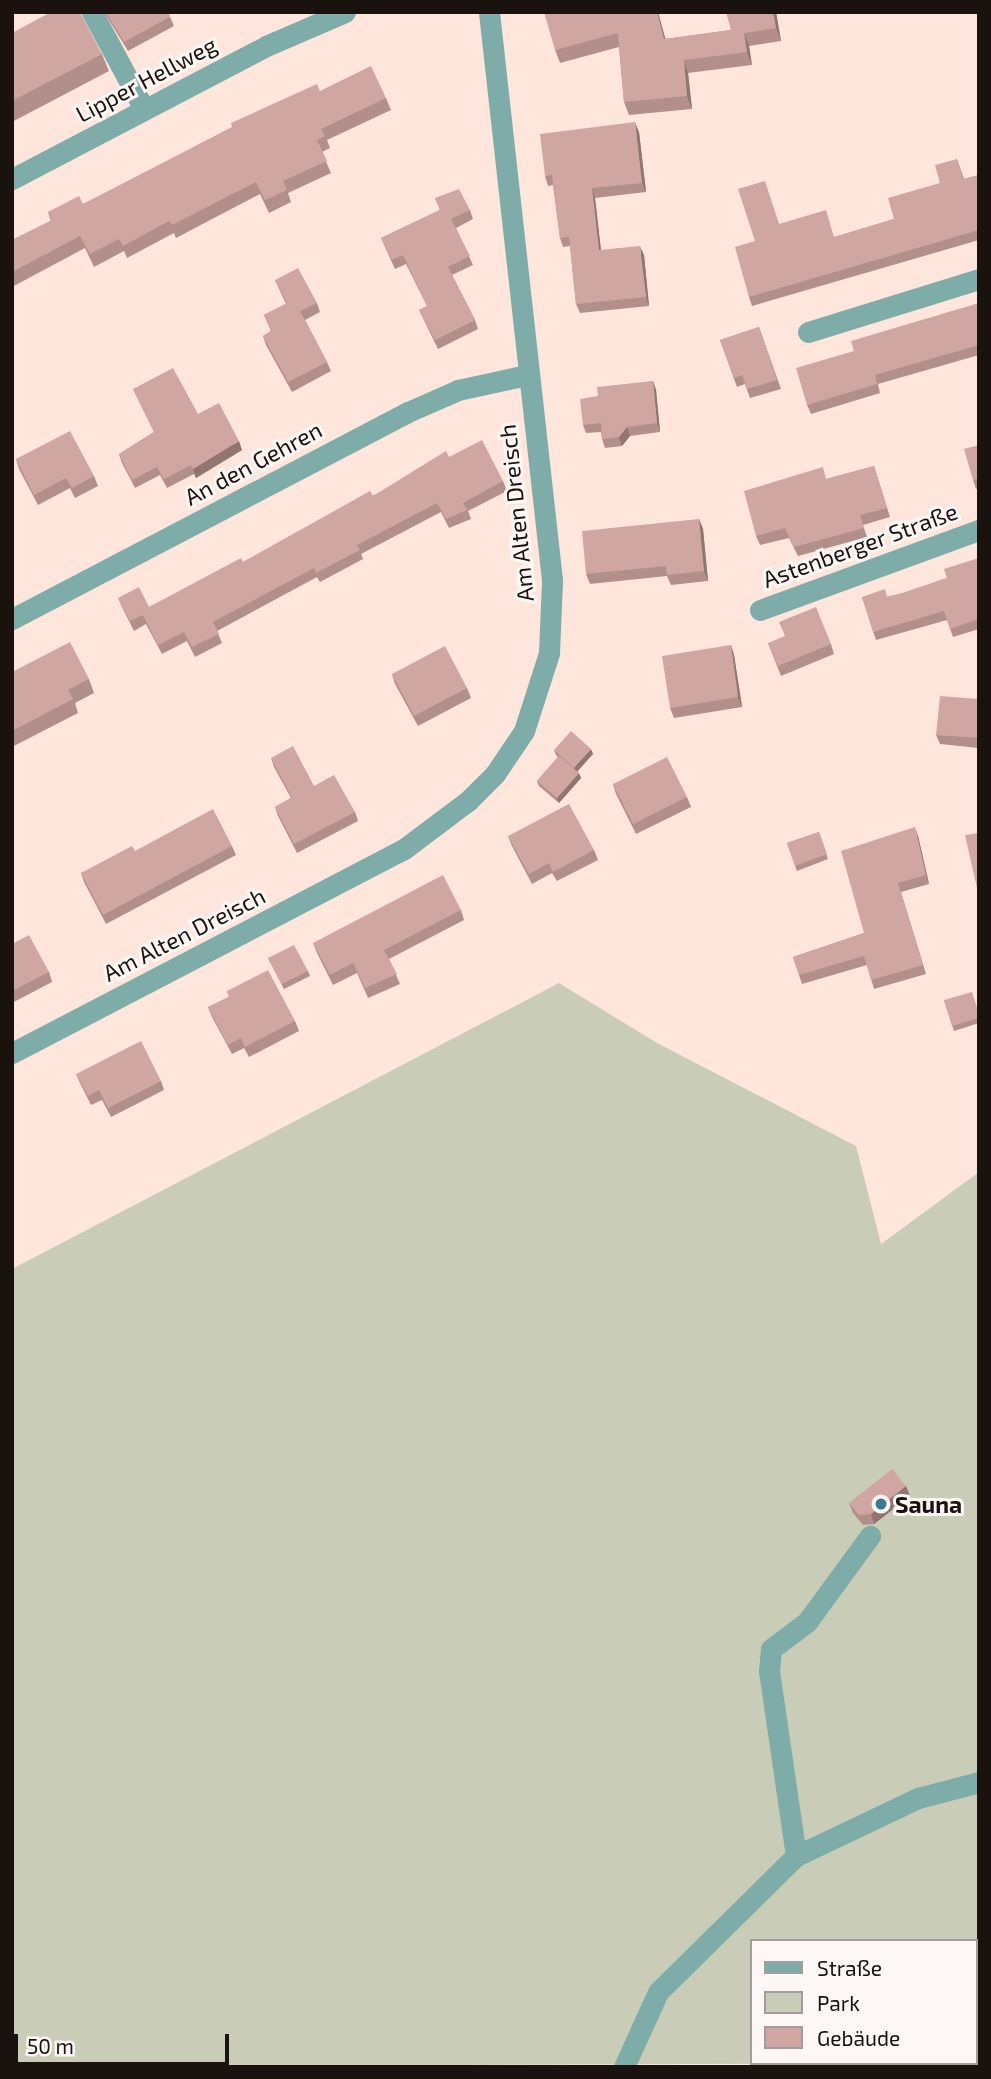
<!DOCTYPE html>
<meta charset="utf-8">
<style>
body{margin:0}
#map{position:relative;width:991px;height:2079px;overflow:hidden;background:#ffe6dc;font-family:"Exo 2",sans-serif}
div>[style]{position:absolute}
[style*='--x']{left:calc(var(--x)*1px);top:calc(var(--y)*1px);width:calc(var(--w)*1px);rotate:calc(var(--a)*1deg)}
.green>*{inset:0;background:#c9cdb7}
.minor>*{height:21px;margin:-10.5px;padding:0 10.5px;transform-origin:10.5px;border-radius:10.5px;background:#7eaca9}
.wall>*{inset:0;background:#b38f8b}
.shaded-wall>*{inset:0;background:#927471}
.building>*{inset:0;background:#d0a6a2}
.dots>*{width:19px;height:19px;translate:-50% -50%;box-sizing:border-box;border:4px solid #fdf8f6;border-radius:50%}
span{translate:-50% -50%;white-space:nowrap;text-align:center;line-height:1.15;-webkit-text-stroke:6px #fdf8f6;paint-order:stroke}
.street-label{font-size:23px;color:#1a120f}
.poi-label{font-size:23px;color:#1a120f;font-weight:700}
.left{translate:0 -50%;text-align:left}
.frame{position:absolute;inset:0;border:14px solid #1a120f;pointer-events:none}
.legend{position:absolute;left:750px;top:1939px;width:228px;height:126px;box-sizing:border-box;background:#fdf8f6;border:2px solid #a29c9a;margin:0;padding:9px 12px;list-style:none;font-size:21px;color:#1a120f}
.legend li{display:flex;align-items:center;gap:14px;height:35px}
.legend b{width:35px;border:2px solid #a29c9a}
.scale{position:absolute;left:14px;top:2034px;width:215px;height:32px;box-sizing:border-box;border:4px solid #1a120f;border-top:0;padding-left:9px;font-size:21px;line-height:24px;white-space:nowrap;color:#1a120f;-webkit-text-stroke:5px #fdf8f6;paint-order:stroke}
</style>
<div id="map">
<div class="green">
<i style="clip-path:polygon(559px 983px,657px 1043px,856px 1146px,881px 1244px,979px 1172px,979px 2014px,975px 2016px,975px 1941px,751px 1941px,751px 2063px,904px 2063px,12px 2067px,12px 1269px)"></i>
</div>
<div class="minor">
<i style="--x:92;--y:12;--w:110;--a:61.8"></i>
<i style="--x:12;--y:179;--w:287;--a:-27.6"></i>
<i style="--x:266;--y:46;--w:86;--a:-23.3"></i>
<i style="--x:808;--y:332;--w:179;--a:-17.2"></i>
<i style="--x:760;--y:610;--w:233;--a:-20.1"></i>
<i style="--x:12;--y:619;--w:447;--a:-27.6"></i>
<i style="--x:408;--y:412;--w:55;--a:-23.7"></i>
<i style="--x:458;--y:390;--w:71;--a:-12.3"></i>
<i style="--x:12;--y:1053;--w:442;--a:-27.5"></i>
<i style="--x:404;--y:849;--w:80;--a:-36.9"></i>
<i style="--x:468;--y:801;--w:38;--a:-45"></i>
<i style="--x:495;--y:774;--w:52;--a:-56"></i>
<i style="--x:524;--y:731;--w:82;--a:-72.2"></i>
<i style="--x:549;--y:653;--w:73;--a:-87.6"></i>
<i style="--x:552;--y:580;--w:571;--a:-96.33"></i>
<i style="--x:796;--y:1856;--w:187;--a:-98.3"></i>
<i style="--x:769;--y:1671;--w:22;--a:-85"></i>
<i style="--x:771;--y:1649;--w:45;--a:-36.9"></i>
<i style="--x:807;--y:1622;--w:107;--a:-53.8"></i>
<i style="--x:624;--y:2067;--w:82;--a:-65.6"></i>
<i style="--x:658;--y:1992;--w:194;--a:-44.6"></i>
<i style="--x:796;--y:1856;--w:135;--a:-25.4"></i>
<i style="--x:918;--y:1798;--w:63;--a:-14.7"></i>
</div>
<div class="wall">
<i style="clip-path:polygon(104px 12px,168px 12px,174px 26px,128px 51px)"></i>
<i style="clip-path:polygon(658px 12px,665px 39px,731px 30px,776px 12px,781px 41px,749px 46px,752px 65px,688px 73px,692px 109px,629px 115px,624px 102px,619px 47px,560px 63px,555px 50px)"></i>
<i style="clip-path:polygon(12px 33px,102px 54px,109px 71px,12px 122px)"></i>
<i style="clip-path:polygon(320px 91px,386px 98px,391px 110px,327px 140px,330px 148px,322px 152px,331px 173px,288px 193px,291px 202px,269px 213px,260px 194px,176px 238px,174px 233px,127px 258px,124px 251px,94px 267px,85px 248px,12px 287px,12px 240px,51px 221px,48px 212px,83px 204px)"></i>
<i style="clip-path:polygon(639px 132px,646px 192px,595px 198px,601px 250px,644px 255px,649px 306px,580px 313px,576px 304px,570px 246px,563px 247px,560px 238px,553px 185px,548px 186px,545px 176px)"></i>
<i style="clip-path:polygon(957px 159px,964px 179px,979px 175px,979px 240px,752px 306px,749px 297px,755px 241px,779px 224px,835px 237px,894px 219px,940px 183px)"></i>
<i style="clip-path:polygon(435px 198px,470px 210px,473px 219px,456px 228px,473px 265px,452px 275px,475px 320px,478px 329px,438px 349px,419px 310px,427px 306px,406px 264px,395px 269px,381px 238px,440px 210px)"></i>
<i style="clip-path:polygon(275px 280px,317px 303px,320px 312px,305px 320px,327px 362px,331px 371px,292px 392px,266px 345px,263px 336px,271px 331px,264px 315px,286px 304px)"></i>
<i style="clip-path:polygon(979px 303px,979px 355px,878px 384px,880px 393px,811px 414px,807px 405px,854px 351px)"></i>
<i style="clip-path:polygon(759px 327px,781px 389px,750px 398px,745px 384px,737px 387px,720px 340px)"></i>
<i style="clip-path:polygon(653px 381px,656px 390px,660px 432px,630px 436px,622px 446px,605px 448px,602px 439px,601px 432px,586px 433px,583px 425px,598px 396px)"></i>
<i style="clip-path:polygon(133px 389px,198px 414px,242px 450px,196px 478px,194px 474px,167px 488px,160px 475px,135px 488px,122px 463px,119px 454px,154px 432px)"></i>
<i style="clip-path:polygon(979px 445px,979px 488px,976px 489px,973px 480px)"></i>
<i style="clip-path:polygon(449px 457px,503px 481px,507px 491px,468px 511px,471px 519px,449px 528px,441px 512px,361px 554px,363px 559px,320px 582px,317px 577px,217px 631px,222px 643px,195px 657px,187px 641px,162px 654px,146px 624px,134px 631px,122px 607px,118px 598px,149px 607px,243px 562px)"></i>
<i style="clip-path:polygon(16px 459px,94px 476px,98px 486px,75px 498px,70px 488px,38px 505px,19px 469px)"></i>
<i style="clip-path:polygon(874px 466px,890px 517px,863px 525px,867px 537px,798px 556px,789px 538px,760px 545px,756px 536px,827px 479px)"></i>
<i style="clip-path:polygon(699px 519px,703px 529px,708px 581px,671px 585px,667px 576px,590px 584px,586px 574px)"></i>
<i style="clip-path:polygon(979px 558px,979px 629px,953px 637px,947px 620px,876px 640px,862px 597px,887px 597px,903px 593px,947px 578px)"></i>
<i style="clip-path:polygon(768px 643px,831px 644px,834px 654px,781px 676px)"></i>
<i style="clip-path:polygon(731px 645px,734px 655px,742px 707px,674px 718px,670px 708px)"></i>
<i style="clip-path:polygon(12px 672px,89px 679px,94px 693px,75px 703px,78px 713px,12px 747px)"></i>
<i style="clip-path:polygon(392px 674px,467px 688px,471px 698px,418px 726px,395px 684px)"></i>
<i style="clip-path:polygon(979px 699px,979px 748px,940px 744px,936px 735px)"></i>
<i style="clip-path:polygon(554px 750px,593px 754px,577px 771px,581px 778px,559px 803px,539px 786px,537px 781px,558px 757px,556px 755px)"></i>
<i style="clip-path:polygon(271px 758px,355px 812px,358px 821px,297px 853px,278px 816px,275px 807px,291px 798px,274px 767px)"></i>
<i style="clip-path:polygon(613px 784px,687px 797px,691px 807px,636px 834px,616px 794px)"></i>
<i style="clip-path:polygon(819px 832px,828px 859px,797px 871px,787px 843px)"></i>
<i style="clip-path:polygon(508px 836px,594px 850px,598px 860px,557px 881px,552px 873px,532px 884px,512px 846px)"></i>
<i style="clip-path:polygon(918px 836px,929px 884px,901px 892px,926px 974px,874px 989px,867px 965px,802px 984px,793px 957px,864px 933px)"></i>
<i style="clip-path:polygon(232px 846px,236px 855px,106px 924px,84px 882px,81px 873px,135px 851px)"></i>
<i style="clip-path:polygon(461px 910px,464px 920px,389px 959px,400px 984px,368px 998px,357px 973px,333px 985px,317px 953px,313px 943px)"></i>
<i style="clip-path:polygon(12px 944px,49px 972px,52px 982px,12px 1003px)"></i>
<i style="clip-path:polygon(268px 958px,308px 971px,310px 976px,284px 989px)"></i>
<i style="clip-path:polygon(227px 991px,295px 1021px,299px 1031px,249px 1057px,244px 1048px,232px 1054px,212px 1017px,208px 1007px,229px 997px)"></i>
<i style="clip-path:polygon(944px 1000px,979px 1013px,979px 1023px,954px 1031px)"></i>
<i style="clip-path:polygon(76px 1074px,161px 1081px,164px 1090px,111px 1117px,102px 1100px,91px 1105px,80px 1083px)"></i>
<i style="clip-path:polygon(906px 1486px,910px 1496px,874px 1524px,863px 1525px,853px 1513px,849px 1503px)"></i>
</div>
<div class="shaded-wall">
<i style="clip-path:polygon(657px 12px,658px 12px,669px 52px,664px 39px)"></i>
<i style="clip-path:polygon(773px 12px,776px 12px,781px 41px,776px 28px)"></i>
<i style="clip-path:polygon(744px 33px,749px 46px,752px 65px,747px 52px)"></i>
<i style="clip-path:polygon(684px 60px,688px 73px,692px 109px,687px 96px)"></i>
<i style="clip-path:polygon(635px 122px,639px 132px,646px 192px,642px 183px)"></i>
<i style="clip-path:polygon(592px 188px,595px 198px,602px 260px,599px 250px)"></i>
<i style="clip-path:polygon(640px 246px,644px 255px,649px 306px,646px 297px)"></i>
<i style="clip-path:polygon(653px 381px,656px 390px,660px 432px,657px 423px)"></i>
<i style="clip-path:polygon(627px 427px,630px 436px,622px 446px,619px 437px)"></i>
<i style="clip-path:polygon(239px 441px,242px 450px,196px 478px,193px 469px)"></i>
<i style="clip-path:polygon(699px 519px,703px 529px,708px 581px,704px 571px)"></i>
<i style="clip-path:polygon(731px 645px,734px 655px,742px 707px,738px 697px)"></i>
<i style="clip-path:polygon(591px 749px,593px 754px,576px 773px,574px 768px)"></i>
<i style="clip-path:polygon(579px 773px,581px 778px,559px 803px,557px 798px)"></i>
<i style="clip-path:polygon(915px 827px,918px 836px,929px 884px,926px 875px)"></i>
<i style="clip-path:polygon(906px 1486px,910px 1496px,874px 1524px,871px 1514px)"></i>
</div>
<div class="building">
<i style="clip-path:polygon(51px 12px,80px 12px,102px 54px,12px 101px,12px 33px)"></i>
<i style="clip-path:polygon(106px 12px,168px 12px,170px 17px,124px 42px)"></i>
<i style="clip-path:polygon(544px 12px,657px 12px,664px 39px,731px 30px,726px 12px,773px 12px,776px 28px,744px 33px,747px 52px,684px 60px,687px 96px,624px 102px,618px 33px,555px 50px)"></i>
<i style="clip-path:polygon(371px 66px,386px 98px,321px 129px,325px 136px,317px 140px,327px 161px,283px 181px,287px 190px,265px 200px,256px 182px,172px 225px,169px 221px,123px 246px,119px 239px,90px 254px,80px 236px,12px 272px,12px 240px,52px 220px,48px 212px,79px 196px,83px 204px,232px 127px,231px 123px,317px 84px,320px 91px)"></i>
<i style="clip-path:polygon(635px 122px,642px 183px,592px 188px,599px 250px,640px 246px,646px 297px,576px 304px,569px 237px,560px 238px,552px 175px,545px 176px,540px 134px)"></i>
<i style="clip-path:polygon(957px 159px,963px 179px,979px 175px,979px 230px,749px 297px,735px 247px,755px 241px,738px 189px,765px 181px,779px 224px,826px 210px,834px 237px,894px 219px,888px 198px,940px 183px,935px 165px)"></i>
<i style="clip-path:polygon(459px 189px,470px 210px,451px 219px,470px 256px,448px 267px,475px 320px,435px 340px,419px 310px,427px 306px,403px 255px,392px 260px,381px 238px,440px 210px,435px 198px)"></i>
<i style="clip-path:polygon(298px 268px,317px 303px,300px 311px,327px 362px,288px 382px,263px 336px,272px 331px,264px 315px,287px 303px,275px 280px)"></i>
<i style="clip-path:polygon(979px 303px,979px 345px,875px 375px,877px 384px,807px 405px,796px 368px,854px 351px,851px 341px)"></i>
<i style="clip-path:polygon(759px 327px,777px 380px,747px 389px,742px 375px,734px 378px,720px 340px)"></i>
<i style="clip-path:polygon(173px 368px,198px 414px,219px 403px,239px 441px,193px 469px,191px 465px,164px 479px,157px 467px,132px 480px,119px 454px,154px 432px,133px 389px)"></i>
<i style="clip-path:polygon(653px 381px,657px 423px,627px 427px,619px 437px,602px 439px,601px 423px,583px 425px,580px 399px,598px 396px,597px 387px)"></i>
<i style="clip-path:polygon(70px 431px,94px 476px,72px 488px,66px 478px,34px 495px,16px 459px)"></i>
<i style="clip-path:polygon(482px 440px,503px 481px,463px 503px,467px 510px,446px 519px,437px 503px,357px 545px,360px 550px,316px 573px,314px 568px,213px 622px,219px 634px,192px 647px,184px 632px,158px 645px,143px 615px,130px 621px,118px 598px,139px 587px,149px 607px,241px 558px,243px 562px,370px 491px,373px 496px,446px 451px,449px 457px)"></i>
<i style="clip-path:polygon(979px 445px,979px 478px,973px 480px,964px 449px)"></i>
<i style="clip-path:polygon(874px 466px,887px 508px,860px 515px,864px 528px,794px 547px,785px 528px,756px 536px,744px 491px,823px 467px,826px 479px)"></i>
<i style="clip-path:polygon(699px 519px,704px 571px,667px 575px,666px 566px,586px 574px,582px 531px)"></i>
<i style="clip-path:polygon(979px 558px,979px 619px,950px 629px,944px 611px,873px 632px,862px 597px,885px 589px,887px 597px,903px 593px,947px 578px,944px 569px)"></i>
<i style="clip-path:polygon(816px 607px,831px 644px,778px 666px,768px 643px,785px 636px,779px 622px)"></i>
<i style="clip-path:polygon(70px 642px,89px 679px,68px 690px,73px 699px,12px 731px,12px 672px)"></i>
<i style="clip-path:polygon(731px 645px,738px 697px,670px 708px,662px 656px)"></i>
<i style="clip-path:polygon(445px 646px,467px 688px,414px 716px,392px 674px)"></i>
<i style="clip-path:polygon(940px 696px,979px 699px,979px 738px,936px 735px)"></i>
<i style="clip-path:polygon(571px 731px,591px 749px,574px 768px,554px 750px)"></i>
<i style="clip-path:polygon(293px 746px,314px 786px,334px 775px,355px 812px,294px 844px,275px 807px,292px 798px,271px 758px)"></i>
<i style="clip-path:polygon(559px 756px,579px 773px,557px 798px,537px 781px)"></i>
<i style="clip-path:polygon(667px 757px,687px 797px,633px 824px,613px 784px)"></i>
<i style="clip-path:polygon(569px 804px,594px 850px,553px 872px,549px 863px,529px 874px,508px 836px)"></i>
<i style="clip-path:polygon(213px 809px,232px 846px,103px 915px,81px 873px,132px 846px,135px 851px)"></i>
<i style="clip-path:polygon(915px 827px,926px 875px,898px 883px,923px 965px,871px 980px,864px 956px,799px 975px,793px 957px,864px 933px,841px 851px)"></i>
<i style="clip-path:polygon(819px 832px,827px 854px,795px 866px,787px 843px)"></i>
<i style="clip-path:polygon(979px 833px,979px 888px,977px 888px,965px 835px)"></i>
<i style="clip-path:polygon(443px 875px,461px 910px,384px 950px,397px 974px,365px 988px,353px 963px,330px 975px,313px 943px)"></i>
<i style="clip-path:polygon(29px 935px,49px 972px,12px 991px,12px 944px)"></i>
<i style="clip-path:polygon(294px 945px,308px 971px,282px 984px,268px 958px)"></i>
<i style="clip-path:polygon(268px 970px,295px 1021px,245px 1047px,241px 1038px,228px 1045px,208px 1007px,229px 997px,227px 991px)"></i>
<i style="clip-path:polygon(972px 992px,979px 1014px,979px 1018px,952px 1026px,944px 1000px)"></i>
<i style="clip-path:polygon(141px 1041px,161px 1081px,108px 1108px,99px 1090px,88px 1096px,76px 1074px)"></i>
<i style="clip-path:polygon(892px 1469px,906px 1486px,871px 1514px,859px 1515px,849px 1503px)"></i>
</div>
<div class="dots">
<i style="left:881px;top:1504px;background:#3a798e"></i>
</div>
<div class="street-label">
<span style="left:146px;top:79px;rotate:-28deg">Lipper Hellweg</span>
<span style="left:253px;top:463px;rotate:-28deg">An den Gehren</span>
<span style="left:516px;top:513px;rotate:-96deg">Am Alten Dreisch</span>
<span style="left:860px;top:545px;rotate:-20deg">Astenberger Straße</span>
<span style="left:184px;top:934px;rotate:-27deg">Am Alten Dreisch</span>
</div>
<div class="poi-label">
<span class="left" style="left:895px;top:1504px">Sauna</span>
</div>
<div class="frame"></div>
<ul class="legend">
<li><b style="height:9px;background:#7eaca9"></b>Straße</li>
<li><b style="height:19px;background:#c9cdb7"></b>Park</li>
<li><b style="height:19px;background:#d0a6a2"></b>Gebäude</li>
</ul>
<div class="scale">50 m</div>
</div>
